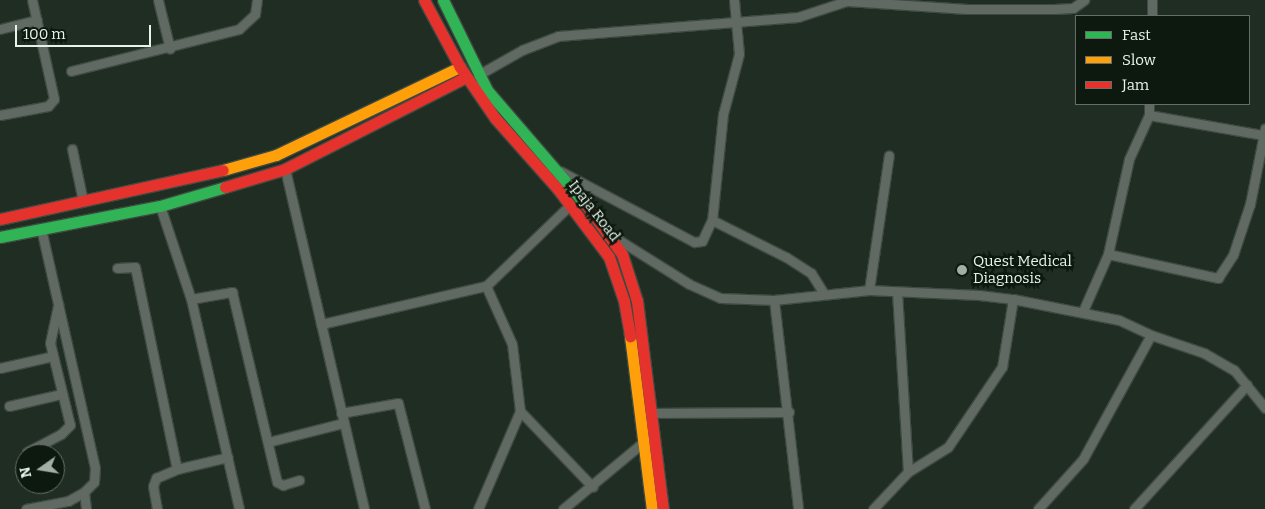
<!DOCTYPE html>
<style>
body{margin:0}
#map{position:relative;width:1265px;height:509px;overflow:hidden;background:#202d23;font-family:Bitter,serif}
div>[style]{position:absolute}
[style*='--x']{left:calc(var(--x)*1px);top:calc(var(--y)*1px);width:calc(var(--w)*1px);rotate:calc(var(--a)*1deg)}
.roads{filter:drop-shadow(1px 0 #3e4a41) drop-shadow(-1px 0 #3e4a41) drop-shadow(0 1px #3e4a41) drop-shadow(0 -1px #3e4a41)}
.street>*{height:9px;margin:-4.5px;padding:0 4.5px;transform-origin:4.5px;border-radius:4.5px;background:#606962}
.fast>*{height:11px;margin:-5.5px;padding:0 5.5px;transform-origin:5.5px;border-radius:5.5px;background:#30b455}
.slow>*{height:11px;margin:-5.5px;padding:0 5.5px;transform-origin:5.5px;border-radius:5.5px;background:#ff9f0a}
.jam>*{height:11px;margin:-5.5px;padding:0 5.5px;transform-origin:5.5px;border-radius:5.5px;background:#e5322d}
.dots>*{width:14px;height:14px;translate:-50% -50%;box-sizing:border-box;border:2px solid #0d180f;border-radius:50%}
span{translate:-50% -50%;white-space:nowrap;text-align:center;line-height:1.15;-webkit-text-stroke:5px #0d180f;paint-order:stroke}
.street-label{font-size:15px;color:#e6f5e9}
.poi-label{font-size:15px;color:#e6f5e9}
.left{translate:0 -50%;text-align:left}
.legend{position:absolute;left:1075px;top:15px;width:175px;height:90px;box-sizing:border-box;background:#0d180f;border:1px solid #647066;margin:0;padding:6px 9px;list-style:none;font-size:15px;color:#e6f5e9}
.legend li{display:flex;align-items:center;gap:10px;height:25px}
.legend b{width:25px;border:1px solid #647066}
.north{position:absolute;left:15px;top:444px;width:50px;height:50px;box-sizing:border-box;background:#0d180f;border:1px solid #647066;border-radius:50%;rotate:257deg;font-size:14px;font-weight:700;line-height:20px;text-align:center;color:#e6f5e9}
.north::after{content:'';display:block;margin:auto;width:18px;height:22px;background:#a1afa4;clip-path:polygon(50% 0,100% 100%,50% 72%,0 100%)}
.scale{position:absolute;left:15px;top:25px;width:136px;height:22px;box-sizing:border-box;border:2px solid #e6f5e9;border-top:0;padding-left:6px;font-size:15px;line-height:18px;white-space:nowrap;color:#e6f5e9;-webkit-text-stroke:4px #0d180f;paint-order:stroke}
</style>
<div id="map">
<div class="roads">
<div class="street">
<i style="--x:158;--y:0;--w:50;--a:76.2"></i>
<i style="--x:734;--y:0;--w:54;--a:84.7"></i>
<i style="--x:739;--y:54;--w:62;--a:104.9"></i>
<i style="--x:723;--y:114;--w:107;--a:95.9"></i>
<i style="--x:712;--y:220;--w:83;--a:26.6"></i>
<i style="--x:786;--y:257;--w:30;--a:33"></i>
<i style="--x:811;--y:273;--w:22;--a:58"></i>
<i style="--x:1152;--y:16;--w:16;--a:-90"></i>
<i style="--x:0;--y:29;--w:38;--a:-14"></i>
<i style="--x:71;--y:71;--w:173;--a:-14"></i>
<i style="--x:239;--y:29;--w:22;--a:-43"></i>
<i style="--x:255;--y:14;--w:14;--a:-82"></i>
<i style="--x:478;--y:75;--w:51;--a:-29.6"></i>
<i style="--x:522;--y:50;--w:39;--a:-21"></i>
<i style="--x:558;--y:36;--w:241;--a:-4.5"></i>
<i style="--x:798;--y:17;--w:52;--a:-18.1"></i>
<i style="--x:847;--y:1;--w:120;--a:3.8"></i>
<i style="--x:967;--y:9;--w:87;--a:0"></i>
<i style="--x:1054;--y:9;--w:19;--a:-3"></i>
<i style="--x:1073;--y:8;--w:14;--a:-36"></i>
<i style="--x:0;--y:115;--w:49;--a:-10.6"></i>
<i style="--x:48;--y:106;--w:9;--a:-49"></i>
<i style="--x:54;--y:99;--w:101;--a:-102.5"></i>
<i style="--x:1149;--y:115;--w:116;--a:10"></i>
<i style="--x:72;--y:149;--w:53;--a:78.1"></i>
<i style="--x:285;--y:169;--w:349;--a:76.9"></i>
<i style="--x:560;--y:171;--w:152;--a:27.9"></i>
<i style="--x:694;--y:242;--w:8;--a:-7"></i>
<i style="--x:702;--y:241;--w:23;--a:-65"></i>
<i style="--x:160;--y:206;--w:98;--a:71.6"></i>
<i style="--x:191;--y:299;--w:215;--a:77.1"></i>
<i style="--x:611;--y:235;--w:92;--a:32.1"></i>
<i style="--x:689;--y:284;--w:34;--a:24"></i>
<i style="--x:720;--y:298;--w:54;--a:2.1"></i>
<i style="--x:774;--y:300;--w:96;--a:-6"></i>
<i style="--x:869;--y:290;--w:110;--a:2.6"></i>
<i style="--x:979;--y:295;--w:34;--a:7"></i>
<i style="--x:1013;--y:299;--w:108;--a:11.2"></i>
<i style="--x:1119;--y:320;--w:35;--a:25"></i>
<i style="--x:1151;--y:335;--w:56;--a:18.8"></i>
<i style="--x:1204;--y:353;--w:34;--a:30"></i>
<i style="--x:1234;--y:370;--w:49;--a:50.8"></i>
<i style="--x:1108;--y:254;--w:113;--a:12.3"></i>
<i style="--x:1218;--y:278;--w:27;--a:-57"></i>
<i style="--x:1233;--y:255;--w:54;--a:-71.6"></i>
<i style="--x:1250;--y:204;--w:77;--a:-78.8"></i>
<i style="--x:117;--y:268;--w:18;--a:-3"></i>
<i style="--x:135;--y:267;--w:206;--a:78.3"></i>
<i style="--x:869;--y:290;--w:136;--a:-81.6"></i>
<i style="--x:897;--y:292;--w:180;--a:86.5"></i>
<i style="--x:191;--y:299;--w:42;--a:-9.7"></i>
<i style="--x:232;--y:292;--w:195;--a:76.7"></i>
<i style="--x:277;--y:482;--w:7;--a:27"></i>
<i style="--x:283;--y:485;--w:17;--a:-17"></i>
<i style="--x:774;--y:300;--w:210;--a:83.4"></i>
<i style="--x:1083;--y:311;--w:62;--a:-66.3"></i>
<i style="--x:1108;--y:254;--w:97;--a:-77.5"></i>
<i style="--x:1129;--y:159;--w:48;--a:-65.6"></i>
<i style="--x:1149;--y:115;--w:11;--a:-90"></i>
<i style="--x:321;--y:324;--w:169;--a:-13"></i>
<i style="--x:486;--y:286;--w:117;--a:-44"></i>
<i style="--x:0;--y:368;--w:54;--a:-12.8"></i>
<i style="--x:9;--y:406;--w:53;--a:-13"></i>
<i style="--x:520;--y:411;--w:105;--a:46.2"></i>
<i style="--x:341;--y:413;--w:58;--a:-10"></i>
<i style="--x:398;--y:403;--w:109;--a:75.7"></i>
<i style="--x:650;--y:413;--w:139;--a:-0.4"></i>
<i style="--x:268;--y:442;--w:77;--a:-14.2"></i>
<i style="--x:27;--y:452;--w:38;--a:-28"></i>
<i style="--x:61;--y:434;--w:13;--a:-45"></i>
<i style="--x:70;--y:425;--w:84;--a:-103.7"></i>
<i style="--x:50;--y:343;--w:40;--a:-78"></i>
<i style="--x:84;--y:492;--w:17;--a:83"></i>
<i style="--x:26;--y:509;--w:43;--a:-10.8"></i>
<i style="--x:68;--y:501;--w:18;--a:-29"></i>
<i style="--x:84;--y:492;--w:14;--a:-45"></i>
<i style="--x:94;--y:482;--w:14;--a:-86"></i>
<i style="--x:95;--y:468;--w:245;--a:-102.7"></i>
<i style="--x:157;--y:509;--w:23;--a:-100"></i>
<i style="--x:153;--y:486;--w:9;--a:-69"></i>
<i style="--x:156;--y:478;--w:23;--a:-23"></i>
<i style="--x:177;--y:469;--w:52;--a:-13.2"></i>
<i style="--x:478;--y:509;--w:107;--a:-66.8"></i>
<i style="--x:520;--y:411;--w:67;--a:-96.8"></i>
<i style="--x:512;--y:344;--w:64;--a:-114.1"></i>
<i style="--x:563;--y:509;--w:109;--a:-39.8"></i>
<i style="--x:873;--y:509;--w:51;--a:-46.6"></i>
<i style="--x:908;--y:472;--w:47;--a:-32"></i>
<i style="--x:948;--y:447;--w:97;--a:-56"></i>
<i style="--x:1002;--y:367;--w:69;--a:-80.8"></i>
<i style="--x:1038;--y:509;--w:67;--a:-48"></i>
<i style="--x:1083;--y:459;--w:141;--a:-61.3"></i>
<i style="--x:1134;--y:509;--w:168;--a:-47.7"></i>
</div>
<div class="fast">
<i style="--x:443;--y:0;--w:100;--a:63.9"></i>
<i style="--x:487;--y:90;--w:152;--a:49.3"></i>
<i style="--x:0;--y:237;--w:163;--a:-11"></i>
<i style="--x:160;--y:206;--w:68;--a:-16.3"></i>
</div>
<div class="slow">
<i style="--x:223;--y:170;--w:55;--a:-15.8"></i>
<i style="--x:276;--y:155;--w:204;--a:-25.6"></i>
<i style="--x:630;--y:336;--w:174;--a:82.8"></i>
</div>
<div class="jam">
<i style="--x:424;--y:0;--w:76;--a:61.8"></i>
<i style="--x:460;--y:67;--w:62;--a:55.5"></i>
<i style="--x:495;--y:118;--w:94;--a:48.5"></i>
<i style="--x:557;--y:188;--w:86;--a:53"></i>
<i style="--x:609;--y:257;--w:46;--a:71.2"></i>
<i style="--x:624;--y:301;--w:36;--a:80"></i>
<i style="--x:225;--y:187;--w:63;--a:-16.7"></i>
<i style="--x:285;--y:169;--w:203;--a:-26.9"></i>
<i style="--x:586;--y:205;--w:61;--a:53.7"></i>
<i style="--x:622;--y:254;--w:49;--a:72.3"></i>
<i style="--x:637;--y:301;--w:210;--a:82.9"></i>
<i style="--x:0;--y:219;--w:228;--a:-12.4"></i>
</div>
</div>
<div class="dots">
<i style="left:962px;top:270px;background:#a1afa4"></i>
</div>
<div class="street-label">
<span style="left:594px;top:211px;rotate:52deg">Ipaja Road</span>
</div>
<div class="poi-label">
<span class="left" style="left:973px;top:270px">Quest Medical<br>Diagnosis</span>
</div>
<ul class="legend">
<li><b style="height:6px;background:#30b455"></b>Fast</li>
<li><b style="height:6px;background:#ff9f0a"></b>Slow</li>
<li><b style="height:6px;background:#e5322d"></b>Jam</li>
</ul>
<div class="north">N</div>
<div class="scale">100 m</div>
</div>
